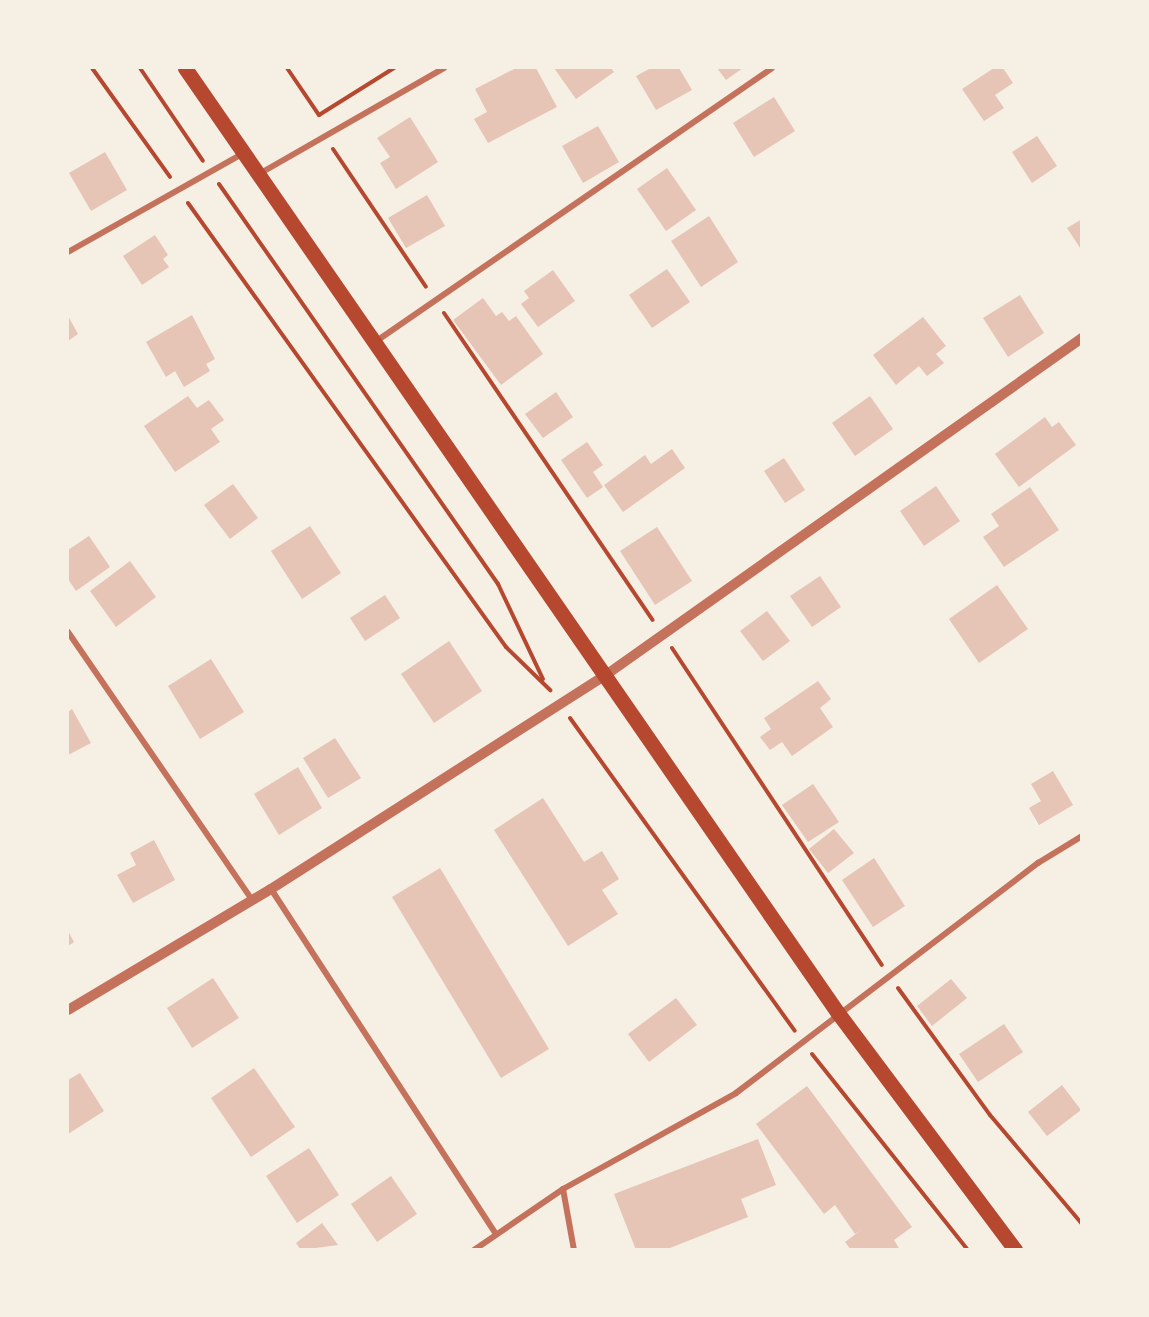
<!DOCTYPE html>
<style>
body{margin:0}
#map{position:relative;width:1149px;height:1317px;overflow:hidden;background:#f6efe4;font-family:"PT Sans",sans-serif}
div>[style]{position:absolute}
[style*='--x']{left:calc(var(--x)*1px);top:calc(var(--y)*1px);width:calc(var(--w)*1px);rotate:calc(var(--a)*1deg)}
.building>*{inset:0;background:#e6c5b7}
.path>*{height:4px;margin:-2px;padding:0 2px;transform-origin:2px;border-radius:2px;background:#b5482f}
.minor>*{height:6px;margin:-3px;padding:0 3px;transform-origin:3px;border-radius:3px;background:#c5725c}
.tertiary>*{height:10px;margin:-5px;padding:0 5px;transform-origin:5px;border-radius:5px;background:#c5725c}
.primary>*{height:15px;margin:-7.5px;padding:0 7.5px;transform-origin:7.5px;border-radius:7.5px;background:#b5482f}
span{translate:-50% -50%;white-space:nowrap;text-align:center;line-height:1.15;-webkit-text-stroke:4.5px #f6efe4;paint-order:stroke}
.frame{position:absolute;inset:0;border:69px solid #f6efe4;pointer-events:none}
</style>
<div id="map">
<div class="building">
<i style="clip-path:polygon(516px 68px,536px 68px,557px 107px,488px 143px,474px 119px,487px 112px,475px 89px)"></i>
<i style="clip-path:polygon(554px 68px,611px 68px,614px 72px,576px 99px)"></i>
<i style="clip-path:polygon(651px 68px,679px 68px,692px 90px,656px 110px,636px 76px)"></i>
<i style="clip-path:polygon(717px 68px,743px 68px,726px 80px)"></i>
<i style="clip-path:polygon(994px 68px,1003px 68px,1013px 83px,995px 95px,1004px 108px,984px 121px,962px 89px)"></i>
<i style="clip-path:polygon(774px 97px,795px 131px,754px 157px,733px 123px)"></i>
<i style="clip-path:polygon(410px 117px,438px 162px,396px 189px,380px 163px,390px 157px,377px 138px)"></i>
<i style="clip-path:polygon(598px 126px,619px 162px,583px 183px,562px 146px)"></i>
<i style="clip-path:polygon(1037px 136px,1057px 166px,1032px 183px,1012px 152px)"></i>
<i style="clip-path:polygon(105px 152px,127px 190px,91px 211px,69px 173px)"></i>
<i style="clip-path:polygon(667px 168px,696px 210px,666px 231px,637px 189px)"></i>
<i style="clip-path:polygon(427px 195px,445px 226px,406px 248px,388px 218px)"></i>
<i style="clip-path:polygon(709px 216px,738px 262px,701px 287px,671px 241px)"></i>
<i style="clip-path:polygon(1082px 219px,1082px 251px,1067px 228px)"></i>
<i style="clip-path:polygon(155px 235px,168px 255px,163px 259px,169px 267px,142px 285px,123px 256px)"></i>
<i style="clip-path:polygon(667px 269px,690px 302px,652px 328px,629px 295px)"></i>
<i style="clip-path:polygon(553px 270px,575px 301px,538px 327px,521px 304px,529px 298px,524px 291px)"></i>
<i style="clip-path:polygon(1020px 295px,1044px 333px,1008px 357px,983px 318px)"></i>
<i style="clip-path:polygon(483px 298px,496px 316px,502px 312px,509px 321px,516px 316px,543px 354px,501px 385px,453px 320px)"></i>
<i style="clip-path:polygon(192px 315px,215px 359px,206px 364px,210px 371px,184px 387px,175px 371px,166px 377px,146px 342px)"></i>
<i style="clip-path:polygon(68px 316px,78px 334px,68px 341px)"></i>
<i style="clip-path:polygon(923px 317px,946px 346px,936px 354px,944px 363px,927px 376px,919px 366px,896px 385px,873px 355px)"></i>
<i style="clip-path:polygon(556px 392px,573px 417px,543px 438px,525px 414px)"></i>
<i style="clip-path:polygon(188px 396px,197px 408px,209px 400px,224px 420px,211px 429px,220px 442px,175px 472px,144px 426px)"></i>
<i style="clip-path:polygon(870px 396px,893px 429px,855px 456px,832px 423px)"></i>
<i style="clip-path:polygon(1045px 417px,1052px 427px,1059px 422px,1076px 445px,1019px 487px,995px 454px)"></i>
<i style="clip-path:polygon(587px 442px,603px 465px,593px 472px,603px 487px,587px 498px,561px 460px)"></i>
<i style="clip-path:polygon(672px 449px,685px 468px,623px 512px,604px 485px,645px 455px,651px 464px)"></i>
<i style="clip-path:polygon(784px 458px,805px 490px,785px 503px,764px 471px)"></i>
<i style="clip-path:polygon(233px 484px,258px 518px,230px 539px,204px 505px)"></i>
<i style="clip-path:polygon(936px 486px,960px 521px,924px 546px,900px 511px)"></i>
<i style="clip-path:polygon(1030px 487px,1059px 530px,1004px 567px,983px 537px,999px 526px,991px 514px)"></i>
<i style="clip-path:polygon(310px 526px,341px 573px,302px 599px,271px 551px)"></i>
<i style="clip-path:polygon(657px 527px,692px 581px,655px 605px,620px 551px)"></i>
<i style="clip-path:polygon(89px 536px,110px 567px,76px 591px,68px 579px,68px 550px)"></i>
<i style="clip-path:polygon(130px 561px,156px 597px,116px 627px,90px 591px)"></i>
<i style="clip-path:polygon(820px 576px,841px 607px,812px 627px,790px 596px)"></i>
<i style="clip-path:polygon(997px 585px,1028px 629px,979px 663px,949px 619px)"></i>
<i style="clip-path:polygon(385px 595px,400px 618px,365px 641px,350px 618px)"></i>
<i style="clip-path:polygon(767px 611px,790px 641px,763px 661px,740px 631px)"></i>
<i style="clip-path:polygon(449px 641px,482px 691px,434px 723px,401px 674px)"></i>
<i style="clip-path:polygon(211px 659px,244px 712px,200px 739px,168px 686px)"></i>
<i style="clip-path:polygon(818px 681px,831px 699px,820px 708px,833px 727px,792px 756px,782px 742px,770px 750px,760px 737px,771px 729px,764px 718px)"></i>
<i style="clip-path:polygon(72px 709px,91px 743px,68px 755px,68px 712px)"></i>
<i style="clip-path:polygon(335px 738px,361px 778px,328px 798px,303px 758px)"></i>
<i style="clip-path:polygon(298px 767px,322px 808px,279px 835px,254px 794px)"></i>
<i style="clip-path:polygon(1053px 771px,1073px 805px,1039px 825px,1029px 808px,1041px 801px,1031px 784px)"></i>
<i style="clip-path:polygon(813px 784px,839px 822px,808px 842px,782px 805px)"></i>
<i style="clip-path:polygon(543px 798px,584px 862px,602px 851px,619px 879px,602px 890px,618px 914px,568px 946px,494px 830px)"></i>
<i style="clip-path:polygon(834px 829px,854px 853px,828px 873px,809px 849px)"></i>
<i style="clip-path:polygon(154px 840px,175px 880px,133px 903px,117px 875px,136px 865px,130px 853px)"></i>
<i style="clip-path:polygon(874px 858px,905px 906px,873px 927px,842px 880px)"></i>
<i style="clip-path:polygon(440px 868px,549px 1049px,501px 1078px,392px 897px)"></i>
<i style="clip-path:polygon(68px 931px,74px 942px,68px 946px)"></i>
<i style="clip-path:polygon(213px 978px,239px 1018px,192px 1048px,167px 1008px)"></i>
<i style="clip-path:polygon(951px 979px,967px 998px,932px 1026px,917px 1006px)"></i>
<i style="clip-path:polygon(676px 998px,697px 1025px,649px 1062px,628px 1034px)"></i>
<i style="clip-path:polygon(1004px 1024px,1023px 1052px,978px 1082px,959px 1054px)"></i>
<i style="clip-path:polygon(254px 1068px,295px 1127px,251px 1157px,211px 1098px)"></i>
<i style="clip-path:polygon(80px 1073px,104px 1111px,68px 1134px,68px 1080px)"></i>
<i style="clip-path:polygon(1062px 1085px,1081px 1110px,1047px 1136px,1028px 1112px)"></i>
<i style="clip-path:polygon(807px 1086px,912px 1227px,894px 1240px,900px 1250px,851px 1250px,845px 1242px,861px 1230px,855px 1234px,835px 1205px,824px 1214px,756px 1124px)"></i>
<i style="clip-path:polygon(758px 1139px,776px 1185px,741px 1199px,748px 1217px,665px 1250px,636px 1250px,614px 1194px)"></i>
<i style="clip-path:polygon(309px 1148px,339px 1195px,297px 1223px,266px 1176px)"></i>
<i style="clip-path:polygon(391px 1176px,417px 1214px,377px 1242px,351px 1204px)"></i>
<i style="clip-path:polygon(322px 1223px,338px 1245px,301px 1250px,296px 1243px)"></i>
</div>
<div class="path">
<i style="--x:92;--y:68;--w:134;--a:54.4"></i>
<i style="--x:140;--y:68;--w:112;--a:55.9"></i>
<i style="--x:287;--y:68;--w:57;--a:55.8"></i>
<i style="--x:319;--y:115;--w:89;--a:-32.1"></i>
<i style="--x:333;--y:149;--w:166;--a:56"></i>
<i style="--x:219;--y:184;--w:488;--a:55.1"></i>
<i style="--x:498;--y:584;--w:105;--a:64.7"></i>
<i style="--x:188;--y:203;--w:546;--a:54.39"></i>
<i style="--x:506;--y:647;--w:62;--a:44.3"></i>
<i style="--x:444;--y:313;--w:371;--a:55.8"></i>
<i style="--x:672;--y:648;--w:380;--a:56.5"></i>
<i style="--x:570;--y:718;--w:385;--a:54.3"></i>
<i style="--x:898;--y:988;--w:157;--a:54.1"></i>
<i style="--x:990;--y:1115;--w:143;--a:49.8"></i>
<i style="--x:812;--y:1054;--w:251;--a:51.5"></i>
</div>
<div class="minor">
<i style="--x:259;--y:174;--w:213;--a:-29.8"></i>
<i style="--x:68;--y:252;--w:202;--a:-29.4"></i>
<i style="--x:375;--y:342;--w:482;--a:-34.6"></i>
<i style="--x:68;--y:632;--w:325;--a:55.5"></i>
<i style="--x:271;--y:889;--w:412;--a:56.9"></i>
<i style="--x:563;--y:1189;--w:62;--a:79.8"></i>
<i style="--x:474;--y:1250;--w:108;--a:-34.4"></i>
<i style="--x:563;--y:1189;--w:198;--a:-29"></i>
<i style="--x:736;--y:1093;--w:380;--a:-37.3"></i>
<i style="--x:1038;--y:863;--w:52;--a:-31.5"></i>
</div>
<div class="tertiary">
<i style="--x:68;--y:1010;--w:236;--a:-30.8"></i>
<i style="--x:271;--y:889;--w:394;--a:-32.6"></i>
<i style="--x:603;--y:677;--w:587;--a:-35.29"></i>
</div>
<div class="primary">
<i style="--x:185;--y:68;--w:1149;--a:55.36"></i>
<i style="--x:838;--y:1013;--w:296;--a:53.2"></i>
</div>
<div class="frame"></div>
</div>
